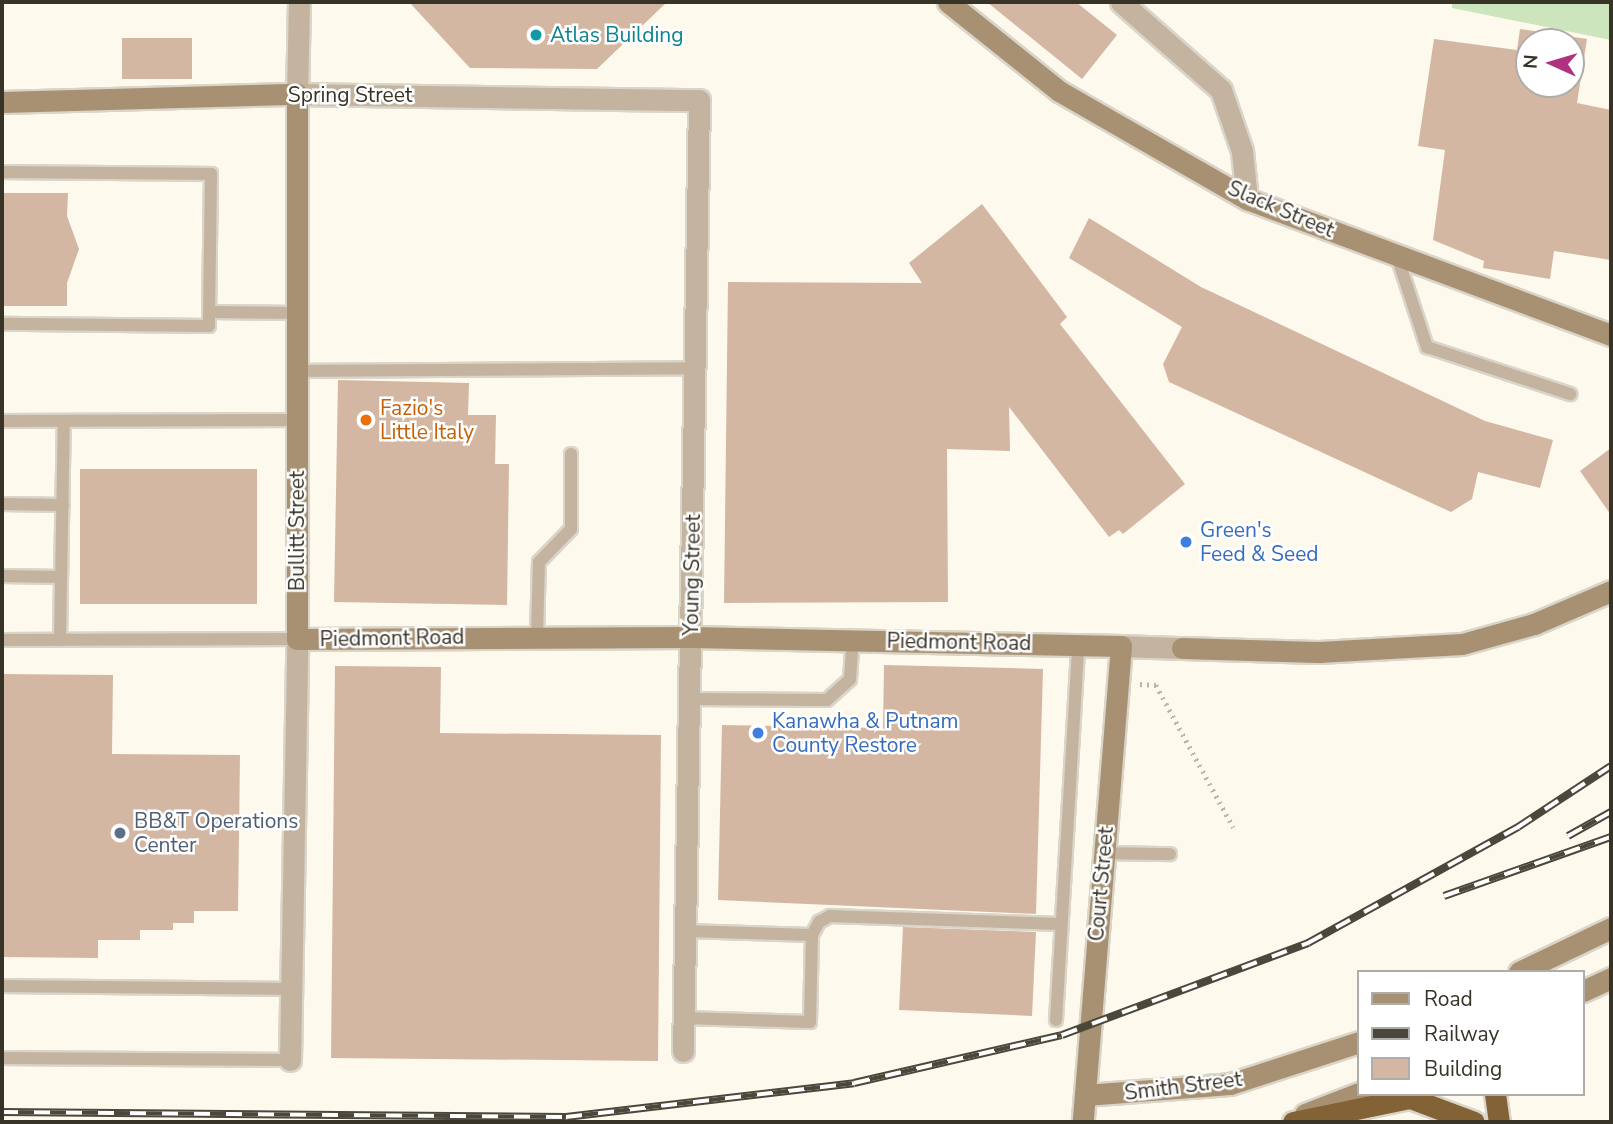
<!DOCTYPE html>
<style>
body{margin:0}
#map{position:relative;width:1613px;height:1124px;overflow:hidden;background:#fdf9ec;font-family:"Nunito Sans",sans-serif}
div>[style]{position:absolute}
[style*='--x']{left:calc(var(--x)*1px);top:calc(var(--y)*1px);width:calc(var(--w)*1px);rotate:calc(var(--a)*1deg)}
.green>*{inset:0;background:#cde5bd}
.building>*{inset:0;background:#d3b7a3}
.path>*{height:4.5px;margin-top:-2.25px;transform-origin:0;background:repeating-linear-gradient(90deg,#bbb6aa 0 2px,transparent 0 7px)}
.roads{filter:drop-shadow(2px 0 #dad5c9) drop-shadow(-2px 0 #dad5c9) drop-shadow(0 2px #dad5c9) drop-shadow(0 -2px #dad5c9)}
.lane>*{height:12px;margin:-6px;padding:0 6px;transform-origin:6px;border-radius:6px;background:#c3b39f}
.street>*{height:21px;margin:-10.5px;padding:0 10.5px;transform-origin:10.5px;border-radius:10.5px;background:#c3b39f}
.secondary>*{height:21px;margin:-10.5px;padding:0 10.5px;transform-origin:10.5px;border-radius:10.5px;background:#a89172}
.highway>*{height:21px;margin:-10.5px;padding:0 10.5px;transform-origin:10.5px;border-radius:10.5px;background:#836235}
.rail>*{height:8px;margin-top:-4px;transform-origin:0;background:repeating-linear-gradient(90deg,#fff 0 16px,#4c473b 0 32px);box-sizing:border-box;border-block:2px solid #4c473b}
.dots>*{width:19px;height:19px;translate:-50% -50%;box-sizing:border-box;border:4px solid #fff;border-radius:50%}
span{translate:-50% -50%;white-space:nowrap;text-align:center;line-height:1.15;-webkit-text-stroke:5px #fff;paint-order:stroke}
.culture-label{font-size:21px;color:#0d838f}
.left{translate:0 -50%;text-align:left}
.street-label{font-size:21px;color:#383327}
.food-label{font-size:21px;color:#c56008}
.shop-label{font-size:21px;color:#366cbe}
.service-label{font-size:21px;color:#4e5e75}
.frame{position:absolute;inset:0;border:4px solid #383327;pointer-events:none}
.legend{position:absolute;left:1357px;top:970px;width:228px;height:126px;box-sizing:border-box;background:#fff;border:2px solid #afada9;margin:0;padding:9px 12px;list-style:none;font-size:21px;color:#383327}
.legend li{display:flex;align-items:center;gap:14px;height:35px}
.legend b{width:35px;border:2px solid #afada9}
.north{position:absolute;left:1515px;top:28px;width:70px;height:70px;box-sizing:border-box;background:#fff;border:2px solid #afada9;border-radius:50%;rotate:274deg;font-size:19px;font-weight:700;line-height:28px;text-align:center;color:#383327}
.north::after{content:'';display:block;margin:auto;width:24px;height:32px;background:#b03180;clip-path:polygon(50% 0,100% 100%,50% 72%,0 100%)}
</style>
<div id="map">
<div class="green">
<i style="clip-path:polygon(1452px 2px,1611px 2px,1611px 40px,1452px 8px)"></i>
</div>
<div class="building">
<i style="clip-path:polygon(409px 2px,667px 2px,597px 69px,470px 68px)"></i>
<i style="clip-path:polygon(987px 2px,1076px 2px,1117px 35px,1082px 79px)"></i>
<i style="clip-path:polygon(evenodd,1520px 29px,1587px 39px,1577px 103px,1611px 110px,1611px 260px,1554px 251px,1550px 279px,1483px 268px,1484px 261px,1433px 240px,1445px 150px,1418px 146px,1434px 39px,1517px 50px,1520px 29px,1529px 42px,1571px 42px,1571px 84px,1529px 84px,1529px 42px)"></i>
<i style="clip-path:polygon(122px 38px,192px 38px,192px 79px,122px 79px)"></i>
<i style="clip-path:polygon(2px 193px,68px 193px,67px 216px,79px 249px,67px 283px,67px 306px,2px 306px)"></i>
<i style="clip-path:polygon(982px 204px,1067px 317px,1060px 324px,1185px 484px,1123px 534px,1119px 530px,1109px 537px,1009px 407px,1010px 451px,947px 449px,948px 602px,724px 603px,728px 282px,922px 283px,909px 263px)"></i>
<i style="clip-path:polygon(1089px 218px,1201px 287px,1485px 421px,1553px 440px,1540px 488px,1478px 472px,1472px 499px,1451px 512px,1169px 382px,1163px 364px,1182px 327px,1069px 258px)"></i>
<i style="clip-path:polygon(338px 380px,469px 383px,468px 415px,496px 415px,495px 464px,509px 464px,507px 605px,334px 602px)"></i>
<i style="clip-path:polygon(1611px 448px,1611px 515px,1580px 471px)"></i>
<i style="clip-path:polygon(80px 469px,257px 469px,257px 604px,80px 604px)"></i>
<i style="clip-path:polygon(884px 665px,1043px 669px,1036px 914px,718px 900px,722px 725px,883px 728px)"></i>
<i style="clip-path:polygon(335px 666px,441px 667px,440px 733px,661px 735px,658px 1061px,331px 1058px)"></i>
<i style="clip-path:polygon(2px 674px,113px 675px,112px 754px,240px 755px,238px 911px,194px 911px,194px 923px,173px 923px,173px 930px,140px 930px,140px 940px,98px 940px,98px 958px,2px 957px)"></i>
<i style="clip-path:polygon(903px 927px,1036px 932px,1032px 1016px,899px 1010px)"></i>
</div>
<div class="path">
<i style="--x:1140;--y:684;--w:16;--a:4"></i>
<i style="--x:1156;--y:685;--w:162;--a:61.5"></i>
</div>
<div class="roads">
<div class="lane">
<i style="--x:2;--y:172;--w:209;--a:0.5"></i>
<i style="--x:211;--y:174;--w:152;--a:90.8"></i>
<i style="--x:209;--y:326;--w:207;--a:-179.4"></i>
<i style="--x:1397;--y:256;--w:96;--a:71.8"></i>
<i style="--x:1427;--y:347;--w:151;--a:18.2"></i>
<i style="--x:209;--y:312;--w:88;--a:0.7"></i>
<i style="--x:297;--y:371;--w:398;--a:-0.4"></i>
<i style="--x:2;--y:421;--w:295;--a:-0.2"></i>
<i style="--x:2;--y:504;--w:61;--a:0.9"></i>
<i style="--x:2;--y:576;--w:59;--a:1"></i>
<i style="--x:537;--y:636;--w:74;--a:-88.5"></i>
<i style="--x:539;--y:562;--w:46;--a:-45.9"></i>
<i style="--x:571;--y:529;--w:75;--a:-90"></i>
<i style="--x:2;--y:640;--w:295;--a:-0.2"></i>
<i style="--x:60;--y:640;--w:219;--a:-89"></i>
<i style="--x:690;--y:699;--w:137;--a:0.4"></i>
<i style="--x:827;--y:700;--w:31;--a:-42"></i>
<i style="--x:850;--y:679;--w:39;--a:-86"></i>
<i style="--x:1103;--y:853;--w:67;--a:0.9"></i>
<i style="--x:812;--y:935;--w:15;--a:-62"></i>
<i style="--x:819;--y:922;--w:13;--a:-29"></i>
<i style="--x:830;--y:916;--w:231;--a:2"></i>
<i style="--x:2;--y:986;--w:290;--a:0.6"></i>
<i style="--x:684;--y:1018;--w:126;--a:1.8"></i>
<i style="--x:810;--y:1022;--w:87;--a:-88.7"></i>
<i style="--x:812;--y:935;--w:127;--a:-178.2"></i>
<i style="--x:1056;--y:1020;--w:376;--a:-86.6"></i>
<i style="--x:2;--y:1058;--w:288;--a:0.4"></i>
</div>
<div class="street">
<i style="--x:299;--y:2;--w:92;--a:91.2"></i>
<i style="--x:297;--y:94;--w:402;--a:0.9"></i>
<i style="--x:699;--y:100;--w:951;--a:90.96"></i>
<i style="--x:1121;--y:2;--w:133;--a:41.3"></i>
<i style="--x:1221;--y:90;--w:65;--a:71"></i>
<i style="--x:1242;--y:151;--w:48;--a:84.1"></i>
<i style="--x:1121;--y:646;--w:61;--a:1.9"></i>
<i style="--x:290;--y:1060;--w:421;--a:-89"></i>
</div>
<div class="secondary">
<i style="--x:948;--y:2;--w:142;--a:38.7"></i>
<i style="--x:1059;--y:91;--w:217;--a:29.9"></i>
<i style="--x:1247;--y:199;--w:389;--a:20.5"></i>
<i style="--x:2;--y:102;--w:295;--a:-1.6"></i>
<i style="--x:297;--y:94;--w:545;--a:90"></i>
<i style="--x:297;--y:639;--w:394;--a:-0.3"></i>
<i style="--x:691;--y:637;--w:430;--a:1.2"></i>
<i style="--x:1121;--y:646;--w:478;--a:94.6"></i>
<i style="--x:1182;--y:648;--w:137;--a:1.7"></i>
<i style="--x:1319;--y:652;--w:143;--a:-3.2"></i>
<i style="--x:1462;--y:644;--w:75;--a:-15.5"></i>
<i style="--x:1534;--y:624;--w:84;--a:-23.2"></i>
<i style="--x:1519;--y:972;--w:102;--a:-25.6"></i>
<i style="--x:1583;--y:991;--w:31;--a:-25"></i>
<i style="--x:1085;--y:1095;--w:145;--a:-4.3"></i>
<i style="--x:1230;--y:1084;--w:136;--a:-18"></i>
<i style="--x:1305;--y:1114;--w:58;--a:-21.3"></i>
</div>
<div class="highway">
<i style="--x:1495;--y:1094;--w:28;--a:82"></i>
<i style="--x:1293;--y:1122;--w:119;--a:-11.6"></i>
<i style="--x:1410;--y:1098;--w:68;--a:20.6"></i>
</div>
</div>
<div class="rail">
<i style="--x:1568;--y:836;--w:49;--a:-29.2"></i>
<i style="--x:1444;--y:896;--w:177;--a:-19.5"></i>
<i style="--x:2;--y:1112;--w:564;--a:0.51"></i>
<i style="--x:566;--y:1117;--w:290;--a:-6.7"></i>
<i style="--x:854;--y:1083;--w:213;--a:-13"></i>
<i style="--x:1062;--y:1035;--w:263;--a:-20.5"></i>
<i style="--x:1308;--y:943;--w:240;--a:-28.9"></i>
<i style="--x:1518;--y:827;--w:111;--a:-33.3"></i>
</div>
<div class="dots">
<i style="left:536px;top:35px;background:#0f9aa8"></i>
<i style="left:366px;top:420px;background:#e8710a"></i>
<i style="left:1186px;top:542px;background:#3f7fe0"></i>
<i style="left:758px;top:733px;background:#3f7fe0"></i>
<i style="left:120px;top:833px;background:#5c6f8a"></i>
</div>
<div class="culture-label">
<span class="left" style="left:550px;top:35px">Atlas Building</span>
</div>
<div class="street-label">
<span style="left:350px;top:95px">Spring Street</span>
<span style="left:1281px;top:209px;rotate:23deg">Slack Street</span>
<span style="left:297px;top:531px;rotate:-90deg">Bullitt Street</span>
<span style="left:692px;top:575px;rotate:-89deg">Young Street</span>
<span style="left:392px;top:638px;rotate:-1deg">Piedmont Road</span>
<span style="left:959px;top:642px;rotate:1deg">Piedmont Road</span>
<span style="left:1101px;top:884px;rotate:-85deg">Court Street</span>
<span style="left:1183px;top:1086px;rotate:-7deg">Smith Street</span>
</div>
<div class="food-label">
<span class="left" style="left:380px;top:420px">Fazio's<br>Little Italy</span>
</div>
<div class="shop-label">
<span class="left" style="left:1200px;top:542px">Green's<br>Feed &amp; Seed</span>
<span class="left" style="left:772px;top:733px">Kanawha &amp; Putnam<br>County Restore</span>
</div>
<div class="service-label">
<span class="left" style="left:134px;top:833px">BB&amp;T Operations<br>Center</span>
</div>
<div class="frame"></div>
<ul class="legend">
<li><b style="height:9px;background:#a89172"></b>Road</li>
<li><b style="height:9px;background:#4c473b"></b>Railway</li>
<li><b style="height:19px;background:#d3b7a3"></b>Building</li>
</ul>
<div class="north">N</div>
</div>
